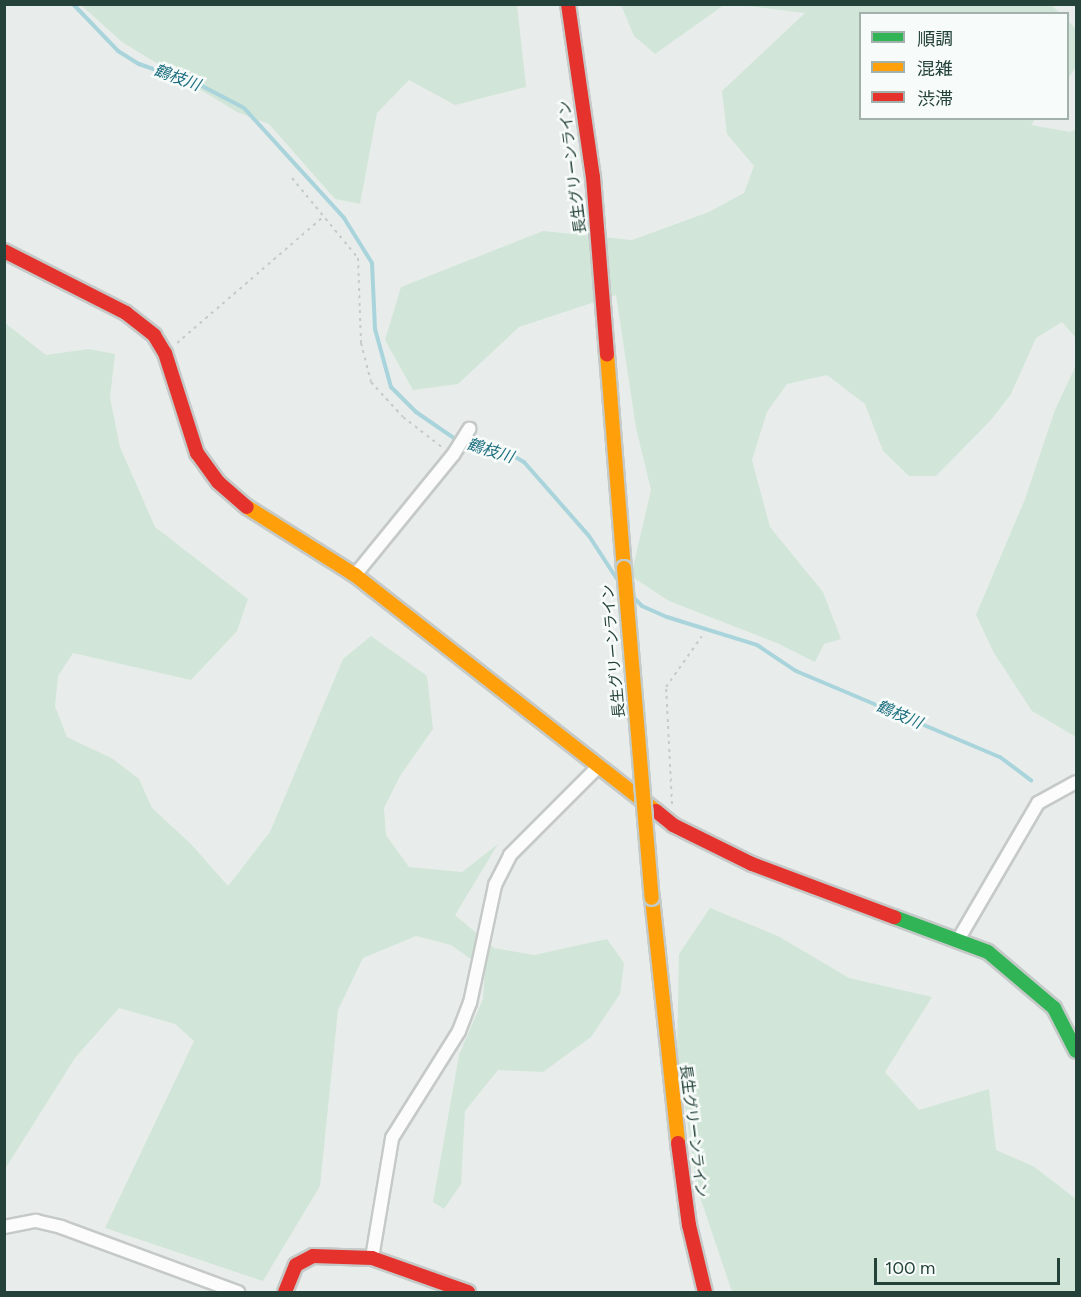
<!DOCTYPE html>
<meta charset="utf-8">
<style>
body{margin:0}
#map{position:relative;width:1081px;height:1297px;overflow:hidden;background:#e8edeb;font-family:Figtree,"Noto Sans JP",sans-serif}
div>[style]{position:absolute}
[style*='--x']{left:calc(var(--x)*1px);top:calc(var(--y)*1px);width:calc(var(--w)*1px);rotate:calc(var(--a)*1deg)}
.green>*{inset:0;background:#d1e6d8}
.stream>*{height:4px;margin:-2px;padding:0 2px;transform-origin:2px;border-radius:2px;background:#a9d4db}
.path>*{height:2px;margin-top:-1px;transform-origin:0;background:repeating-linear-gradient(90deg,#c3ccca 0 3px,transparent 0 7.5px)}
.roads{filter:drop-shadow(2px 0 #c5cac8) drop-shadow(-2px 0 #c5cac8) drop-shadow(0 2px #c5cac8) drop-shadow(0 -2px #c5cac8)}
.street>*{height:12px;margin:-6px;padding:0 6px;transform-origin:6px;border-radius:6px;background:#fcfcfc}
.fast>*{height:14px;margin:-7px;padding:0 7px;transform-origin:7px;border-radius:7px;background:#30b455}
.slow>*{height:14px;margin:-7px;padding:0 7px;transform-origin:7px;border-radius:7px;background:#ff9f0a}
.jam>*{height:14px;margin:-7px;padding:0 7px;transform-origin:7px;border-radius:7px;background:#e5322d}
.bridges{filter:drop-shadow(2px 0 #c3ccc9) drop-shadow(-2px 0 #c3ccc9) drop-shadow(0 2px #c3ccc9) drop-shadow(0 -2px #c3ccc9)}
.slow-bridge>*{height:14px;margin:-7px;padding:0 7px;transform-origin:7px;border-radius:7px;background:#ff9f0a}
span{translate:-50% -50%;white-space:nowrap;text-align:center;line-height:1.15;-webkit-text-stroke:5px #f7fbf9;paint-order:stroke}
.street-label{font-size:15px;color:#24423a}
.water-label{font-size:16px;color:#1c6f80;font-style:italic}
.frame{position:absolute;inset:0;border:6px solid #24423a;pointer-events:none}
.legend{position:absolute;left:859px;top:12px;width:210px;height:108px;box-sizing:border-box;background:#f7fbf9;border:2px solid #a3b1ad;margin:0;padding:8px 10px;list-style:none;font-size:18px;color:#24423a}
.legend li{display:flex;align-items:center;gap:12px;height:30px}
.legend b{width:30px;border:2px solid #a3b1ad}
.scale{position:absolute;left:874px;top:1258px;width:186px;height:27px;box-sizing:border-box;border:3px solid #24423a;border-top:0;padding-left:8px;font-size:18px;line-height:21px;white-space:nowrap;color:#24423a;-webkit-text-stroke:4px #f7fbf9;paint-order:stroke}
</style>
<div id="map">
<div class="green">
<i style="clip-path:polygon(1050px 4px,1060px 13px,860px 14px,860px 118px,1036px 118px,1031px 125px,1070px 132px,1076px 129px,1076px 338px,1062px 322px,1036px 338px,1011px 394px,991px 420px,936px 476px,909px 476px,883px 451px,865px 404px,827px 375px,787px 384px,767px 412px,752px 460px,770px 527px,823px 592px,841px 639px,824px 644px,815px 662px,777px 643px,669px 601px,631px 576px,651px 490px,636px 428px,616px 295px,519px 327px,458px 384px,413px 390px,385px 340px,401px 287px,543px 231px,632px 240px,709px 212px,744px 193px,754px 166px,727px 134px,722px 91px,805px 13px,740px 5px)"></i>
<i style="clip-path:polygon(81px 5px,517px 5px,526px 87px,455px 105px,409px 80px,377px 113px,360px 204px,335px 199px,269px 124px,237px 112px,122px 42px)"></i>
<i style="clip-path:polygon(621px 5px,724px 5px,655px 54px,634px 36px)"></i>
<i style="clip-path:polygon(1068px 21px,1076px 29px,1076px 67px,1068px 78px)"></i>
<i style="clip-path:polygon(5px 323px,46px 355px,89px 349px,115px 354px,110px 398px,120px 447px,155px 527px,248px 599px,237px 631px,191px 680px,73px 653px,58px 676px,55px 706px,67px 737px,113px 759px,139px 779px,152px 808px,191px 844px,228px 886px,270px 832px,343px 659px,371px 636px,427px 676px,433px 729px,400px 776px,384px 808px,386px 835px,409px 867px,462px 872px,498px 844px,455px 915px,494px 948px,534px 955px,607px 939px,624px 963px,620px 994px,591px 1037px,543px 1072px,498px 1070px,465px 1111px,461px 1184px,444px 1209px,433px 1202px,459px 1055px,483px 999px,485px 969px,451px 945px,416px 936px,363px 958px,338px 1010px,320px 1186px,263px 1281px,105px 1228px,194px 1041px,175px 1024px,119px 1008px,75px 1058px,5px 1169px)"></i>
<i style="clip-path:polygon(1076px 365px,1076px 737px,1032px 711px,994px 653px,976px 615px,1025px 499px,1055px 410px)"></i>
<i style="clip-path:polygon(710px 908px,778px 936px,849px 978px,932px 997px,885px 1072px,919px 1110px,989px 1089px,996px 1150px,1033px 1166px,1076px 1199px,1076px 1292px,732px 1292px,697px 1188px,677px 1051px,679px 954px)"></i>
</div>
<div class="stream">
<i style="--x:73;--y:4;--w:65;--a:46.2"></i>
<i style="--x:118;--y:51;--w:25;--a:32"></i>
<i style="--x:139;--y:64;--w:67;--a:19.2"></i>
<i style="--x:202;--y:86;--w:47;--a:27.6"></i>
<i style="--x:244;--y:108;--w:149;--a:47.7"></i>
<i style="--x:344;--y:218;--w:53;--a:58.1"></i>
<i style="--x:372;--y:263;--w:66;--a:87.4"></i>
<i style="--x:375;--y:329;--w:60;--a:74.6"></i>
<i style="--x:391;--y:387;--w:35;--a:45"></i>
<i style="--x:416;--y:412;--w:62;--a:34.5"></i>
<i style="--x:467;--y:447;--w:44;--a:9.2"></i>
<i style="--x:510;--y:454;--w:16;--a:30"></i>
<i style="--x:524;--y:462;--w:98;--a:48.7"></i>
<i style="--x:589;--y:536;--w:51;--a:56.9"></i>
<i style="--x:634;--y:598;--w:11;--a:45"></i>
<i style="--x:642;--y:606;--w:27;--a:24"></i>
<i style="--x:667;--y:617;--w:94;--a:17.3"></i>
<i style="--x:757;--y:645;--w:47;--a:33.7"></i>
<i style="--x:796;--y:671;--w:221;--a:22.9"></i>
<i style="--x:1000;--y:757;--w:39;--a:37"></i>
</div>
<div class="path">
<i style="--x:292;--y:178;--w:104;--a:50.5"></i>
<i style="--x:358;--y:258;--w:85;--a:88"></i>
<i style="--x:361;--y:343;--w:40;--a:75.6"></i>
<i style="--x:371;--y:382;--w:47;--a:47.6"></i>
<i style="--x:403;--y:417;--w:51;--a:37.8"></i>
<i style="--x:177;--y:343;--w:191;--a:-40.8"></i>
<i style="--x:672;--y:804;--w:117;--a:-92.9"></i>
<i style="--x:666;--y:687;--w:62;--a:-54.8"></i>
</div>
<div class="roads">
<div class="street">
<i style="--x:355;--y:575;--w:155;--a:-50.8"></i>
<i style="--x:453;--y:455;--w:31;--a:-58"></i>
<i style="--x:958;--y:940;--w:159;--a:-59.7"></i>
<i style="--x:1038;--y:803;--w:43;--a:-28.9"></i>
<i style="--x:4;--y:1227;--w:33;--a:-11"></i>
<i style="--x:36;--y:1221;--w:26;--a:13"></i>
<i style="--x:61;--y:1227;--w:189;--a:20.2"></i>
<i style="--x:372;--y:1258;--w:122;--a:-80.5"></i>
<i style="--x:392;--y:1138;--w:126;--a:-57.9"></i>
<i style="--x:459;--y:1031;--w:30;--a:-69"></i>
<i style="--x:470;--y:1003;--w:121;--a:-78"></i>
<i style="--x:495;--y:885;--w:34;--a:-63"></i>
<i style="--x:510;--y:855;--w:124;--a:-45"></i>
</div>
<div class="fast">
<i style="--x:894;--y:917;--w:100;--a:20.4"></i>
<i style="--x:988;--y:952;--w:87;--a:40.3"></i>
<i style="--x:1054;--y:1008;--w:48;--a:62.9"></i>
</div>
<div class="slow">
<i style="--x:607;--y:354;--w:215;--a:85.5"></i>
<i style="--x:247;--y:507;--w:128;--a:32.2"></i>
<i style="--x:355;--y:575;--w:382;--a:38.1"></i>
<i style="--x:652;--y:898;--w:246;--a:83.9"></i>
</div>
<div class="jam">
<i style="--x:568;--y:4;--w:175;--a:81.8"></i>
<i style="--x:593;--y:177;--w:178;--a:85.5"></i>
<i style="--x:4;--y:251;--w:137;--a:26.9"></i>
<i style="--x:126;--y:313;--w:36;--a:38"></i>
<i style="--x:154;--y:335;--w:21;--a:59"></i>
<i style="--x:165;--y:353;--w:105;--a:72.3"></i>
<i style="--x:197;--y:453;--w:36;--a:54"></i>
<i style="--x:218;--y:482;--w:38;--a:41"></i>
<i style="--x:656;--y:811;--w:22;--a:39"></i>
<i style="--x:673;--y:825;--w:88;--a:26.3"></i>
<i style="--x:752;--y:864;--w:152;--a:20.5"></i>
<i style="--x:678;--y:1143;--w:83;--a:82.4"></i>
<i style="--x:689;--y:1225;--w:69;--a:76.6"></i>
<i style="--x:285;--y:1292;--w:29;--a:-68"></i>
<i style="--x:296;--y:1265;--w:19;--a:-28"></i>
<i style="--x:313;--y:1256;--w:59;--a:1.9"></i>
<i style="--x:372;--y:1258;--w:102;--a:19.5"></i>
</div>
</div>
<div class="bridges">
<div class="slow-bridge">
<i style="--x:624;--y:568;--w:331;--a:85.2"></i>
</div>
</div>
<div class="street-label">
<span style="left:573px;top:167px;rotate:-97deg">長生グリーンライン</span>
<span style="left:614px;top:651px;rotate:-95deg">長生グリーンライン</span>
<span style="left:693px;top:1131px;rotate:83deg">長生グリーンライン</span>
</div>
<div class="water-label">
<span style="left:177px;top:78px;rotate:20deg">鶴枝川</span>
<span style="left:490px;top:451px;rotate:17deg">鶴枝川</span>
<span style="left:899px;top:715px;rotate:23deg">鶴枝川</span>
</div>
<div class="frame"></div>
<ul class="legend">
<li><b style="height:8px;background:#30b455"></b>順調</li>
<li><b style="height:8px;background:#ff9f0a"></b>混雑</li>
<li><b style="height:8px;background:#e5322d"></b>渋滞</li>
</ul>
<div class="scale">100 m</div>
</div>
